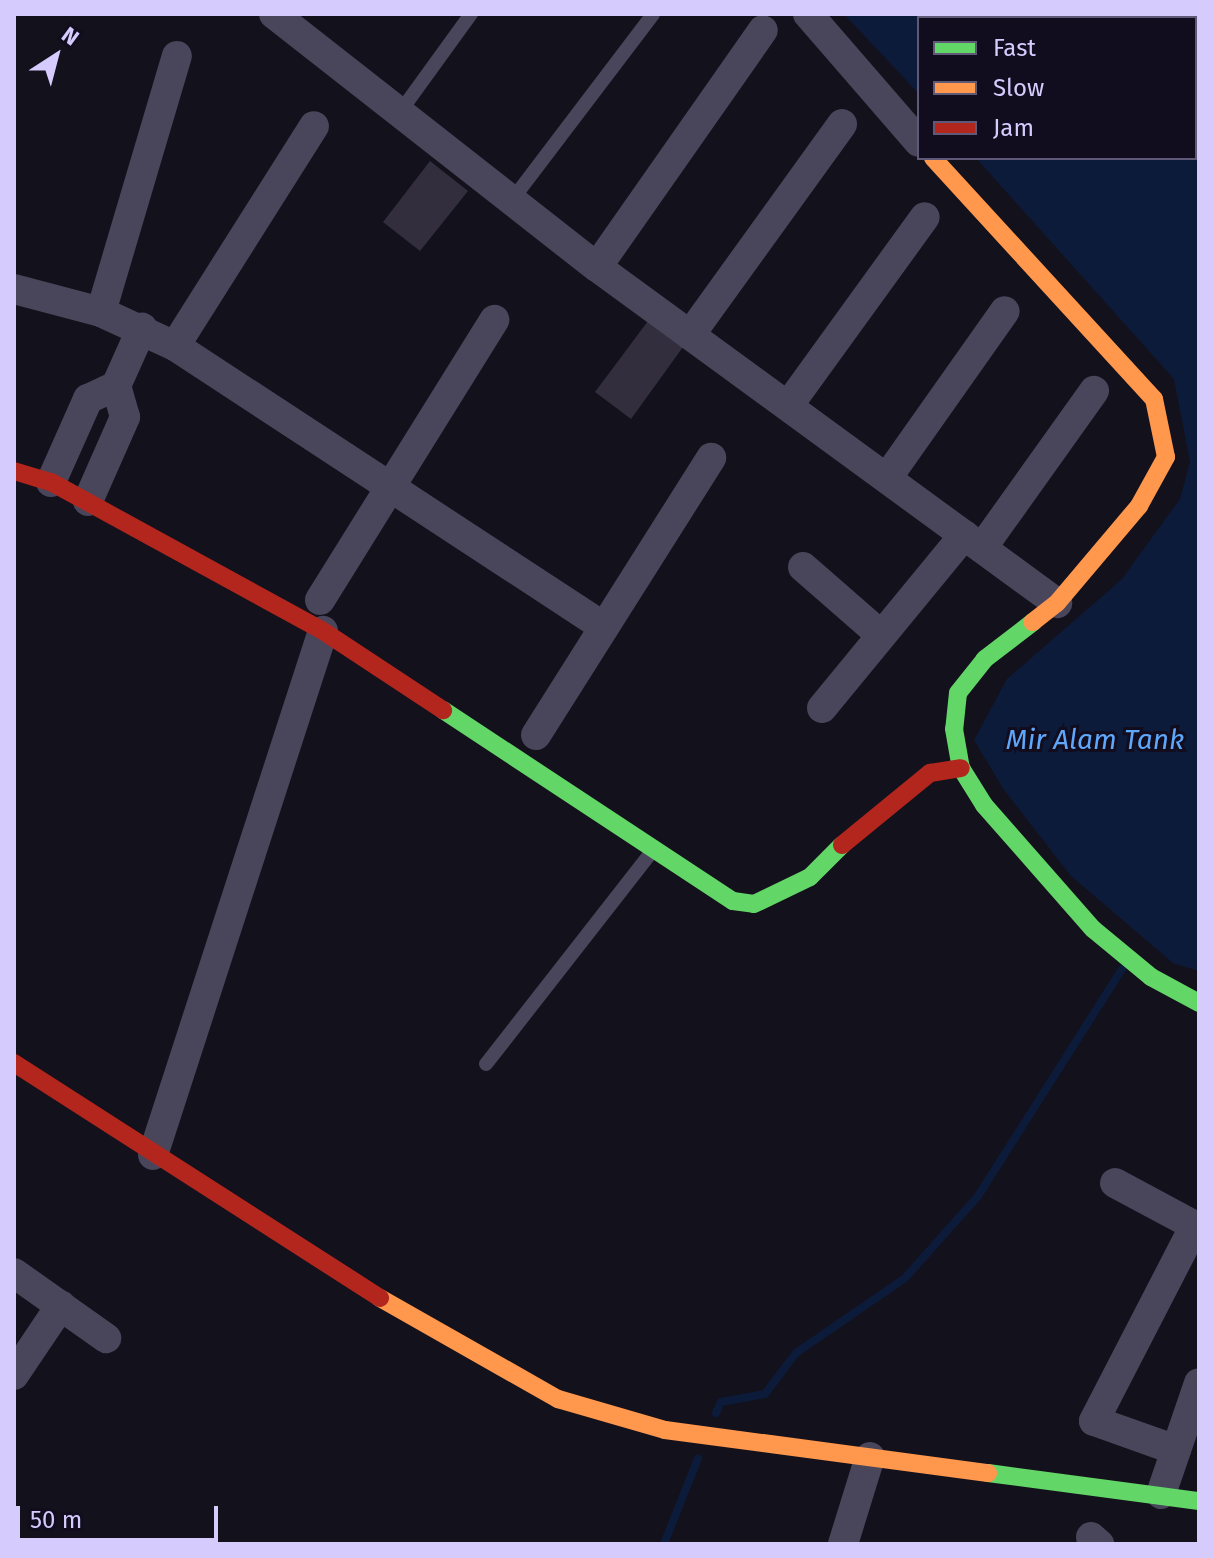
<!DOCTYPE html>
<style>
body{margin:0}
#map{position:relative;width:1213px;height:1558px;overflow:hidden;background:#13111b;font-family:"Fira Sans",sans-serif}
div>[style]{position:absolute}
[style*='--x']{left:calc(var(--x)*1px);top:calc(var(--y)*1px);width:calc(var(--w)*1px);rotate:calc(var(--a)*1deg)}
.water>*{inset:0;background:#0d1b3b}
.stream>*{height:8px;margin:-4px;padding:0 4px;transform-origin:4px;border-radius:4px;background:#0d1b3b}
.building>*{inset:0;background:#322e3d}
.lane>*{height:14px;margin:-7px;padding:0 7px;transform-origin:7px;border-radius:7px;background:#49465b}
.street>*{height:30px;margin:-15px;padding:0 15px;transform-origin:15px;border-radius:15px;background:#49465b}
.fast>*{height:18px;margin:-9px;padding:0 9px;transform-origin:9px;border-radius:9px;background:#63d668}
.slow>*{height:18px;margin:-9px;padding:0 9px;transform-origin:9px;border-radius:9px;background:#ff974d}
.jam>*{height:18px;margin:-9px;padding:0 9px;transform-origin:9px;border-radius:9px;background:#b3261e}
span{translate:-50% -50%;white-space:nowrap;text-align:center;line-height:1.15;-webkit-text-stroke:6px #110d1f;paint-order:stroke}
.water-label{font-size:28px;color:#5ea7fa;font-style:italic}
.frame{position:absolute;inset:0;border:16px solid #d5ccfd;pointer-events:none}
.legend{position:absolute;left:917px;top:16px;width:280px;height:144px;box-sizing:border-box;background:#110d1f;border:2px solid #5f5978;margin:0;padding:10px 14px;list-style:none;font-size:24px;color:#d5ccfd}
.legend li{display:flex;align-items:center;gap:16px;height:40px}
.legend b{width:40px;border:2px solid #5f5978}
.north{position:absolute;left:16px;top:16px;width:80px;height:80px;-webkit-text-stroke:6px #110d1f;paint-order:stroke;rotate:36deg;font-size:22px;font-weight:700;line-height:32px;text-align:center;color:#d5ccfd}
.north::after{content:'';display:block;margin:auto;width:28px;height:36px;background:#d5ccfd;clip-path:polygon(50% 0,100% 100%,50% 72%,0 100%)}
.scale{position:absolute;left:16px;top:1506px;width:202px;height:36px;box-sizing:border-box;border:4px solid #d5ccfd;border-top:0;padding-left:10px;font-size:24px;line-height:28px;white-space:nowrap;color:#d5ccfd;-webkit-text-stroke:6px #110d1f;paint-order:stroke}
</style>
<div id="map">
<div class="water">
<i style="clip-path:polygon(844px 14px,1199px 14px,1199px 971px,1173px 963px,1071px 876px,1004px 790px,974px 740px,1007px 679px,1122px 579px,1180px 499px,1190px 462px,1174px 379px,976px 158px,1195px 158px,1195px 18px,919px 18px,919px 94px)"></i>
</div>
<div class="stream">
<i style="--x:716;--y:1413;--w:12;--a:-66"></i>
<i style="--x:721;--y:1402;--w:45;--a:-10.3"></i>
<i style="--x:765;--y:1394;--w:51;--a:-52.9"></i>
<i style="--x:796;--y:1353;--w:132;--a:-34.5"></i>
<i style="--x:905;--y:1278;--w:110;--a:-48.3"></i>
<i style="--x:978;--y:1196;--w:269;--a:-57.6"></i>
<i style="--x:664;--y:1544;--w:92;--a:-68.4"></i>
</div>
<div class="building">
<i style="clip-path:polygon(430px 161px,468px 191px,420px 251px,383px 222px)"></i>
<i style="clip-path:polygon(648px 321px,683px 347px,631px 419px,595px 392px)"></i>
</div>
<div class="lane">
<i style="--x:400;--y:112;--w:121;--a:-54.1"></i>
<i style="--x:512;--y:200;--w:233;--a:-52.8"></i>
<i style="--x:486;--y:1064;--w:268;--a:-52"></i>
</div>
<div class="street">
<i style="--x:274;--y:14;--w:410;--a:38.1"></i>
<i style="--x:597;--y:267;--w:570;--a:36.15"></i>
<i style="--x:808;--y:14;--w:169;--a:49.1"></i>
<i style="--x:597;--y:267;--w:289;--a:-55"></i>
<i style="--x:14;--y:289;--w:90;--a:14.8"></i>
<i style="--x:101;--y:312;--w:81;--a:24.7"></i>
<i style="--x:175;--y:346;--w:513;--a:33.23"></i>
<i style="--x:101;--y:312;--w:267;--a:-73.5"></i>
<i style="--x:690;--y:335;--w:260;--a:-54.2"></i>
<i style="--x:175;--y:346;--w:260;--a:-57.7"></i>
<i style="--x:788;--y:406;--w:233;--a:-54.1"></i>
<i style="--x:887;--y:478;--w:204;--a:-54.8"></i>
<i style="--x:51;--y:482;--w:91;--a:-66"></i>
<i style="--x:88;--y:399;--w:31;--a:-25"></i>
<i style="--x:116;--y:386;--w:64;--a:-65.9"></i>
<i style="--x:88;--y:501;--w:92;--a:-66.2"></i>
<i style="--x:125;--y:417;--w:32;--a:-106"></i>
<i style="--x:982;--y:548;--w:193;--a:-54.5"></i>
<i style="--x:803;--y:567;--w:103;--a:41.1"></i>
<i style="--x:320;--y:600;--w:330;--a:-58.1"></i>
<i style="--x:822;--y:708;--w:224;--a:-50.6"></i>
<i style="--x:536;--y:735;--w:328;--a:-57.7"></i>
<i style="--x:153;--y:1155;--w:551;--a:-72.03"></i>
<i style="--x:1115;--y:1183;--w:95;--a:28.2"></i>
<i style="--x:14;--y:1273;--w:113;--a:35.2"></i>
<i style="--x:14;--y:1375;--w:84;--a:-56.1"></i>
<i style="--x:1176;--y:1450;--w:87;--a:-160.5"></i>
<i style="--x:1094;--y:1421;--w:220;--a:-62.7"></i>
<i style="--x:1161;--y:1494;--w:117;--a:-71.1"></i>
<i style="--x:1091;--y:1537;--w:11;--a:41"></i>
<i style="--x:843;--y:1544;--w:91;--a:-72.8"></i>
</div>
<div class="fast">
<i style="--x:1033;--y:622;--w:61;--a:142.4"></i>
<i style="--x:985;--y:659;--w:43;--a:128.5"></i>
<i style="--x:958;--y:693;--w:36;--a:96"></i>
<i style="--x:954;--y:729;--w:40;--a:80"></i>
<i style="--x:961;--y:768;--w:44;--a:58.1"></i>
<i style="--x:984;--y:805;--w:165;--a:48.7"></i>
<i style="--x:1093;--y:929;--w:75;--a:39.6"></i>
<i style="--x:1151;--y:977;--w:55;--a:28.4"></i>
<i style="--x:443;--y:710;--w:347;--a:33.4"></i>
<i style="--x:733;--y:901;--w:21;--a:8"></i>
<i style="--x:754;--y:904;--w:62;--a:-25.7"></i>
<i style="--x:810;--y:877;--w:45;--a:-45"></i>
<i style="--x:988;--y:1473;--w:213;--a:7.6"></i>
</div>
<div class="slow">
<i style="--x:933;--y:158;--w:327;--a:47.5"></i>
<i style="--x:1154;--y:399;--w:59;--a:78.3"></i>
<i style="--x:1166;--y:457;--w:56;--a:118.9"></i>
<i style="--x:1139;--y:506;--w:127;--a:130.2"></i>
<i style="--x:1057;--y:603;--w:31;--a:142"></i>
<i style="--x:380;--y:1298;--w:205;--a:29.6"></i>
<i style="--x:558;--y:1399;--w:111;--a:16.2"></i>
<i style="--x:665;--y:1430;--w:326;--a:7.6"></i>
</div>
<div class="jam">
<i style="--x:14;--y:471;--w:39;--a:17"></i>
<i style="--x:51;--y:482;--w:310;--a:28.7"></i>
<i style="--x:323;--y:631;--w:144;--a:33.4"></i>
<i style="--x:842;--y:845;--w:114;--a:-39.3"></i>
<i style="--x:930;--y:773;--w:31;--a:-9"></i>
<i style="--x:14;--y:1063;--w:435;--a:32.7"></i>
</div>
<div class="water-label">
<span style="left:1095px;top:740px">Mir Alam Tank</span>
</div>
<div class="frame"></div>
<ul class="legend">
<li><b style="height:10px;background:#63d668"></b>Fast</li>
<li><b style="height:10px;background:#ff974d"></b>Slow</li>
<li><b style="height:10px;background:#b3261e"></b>Jam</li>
</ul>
<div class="north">N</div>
<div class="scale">50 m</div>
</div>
